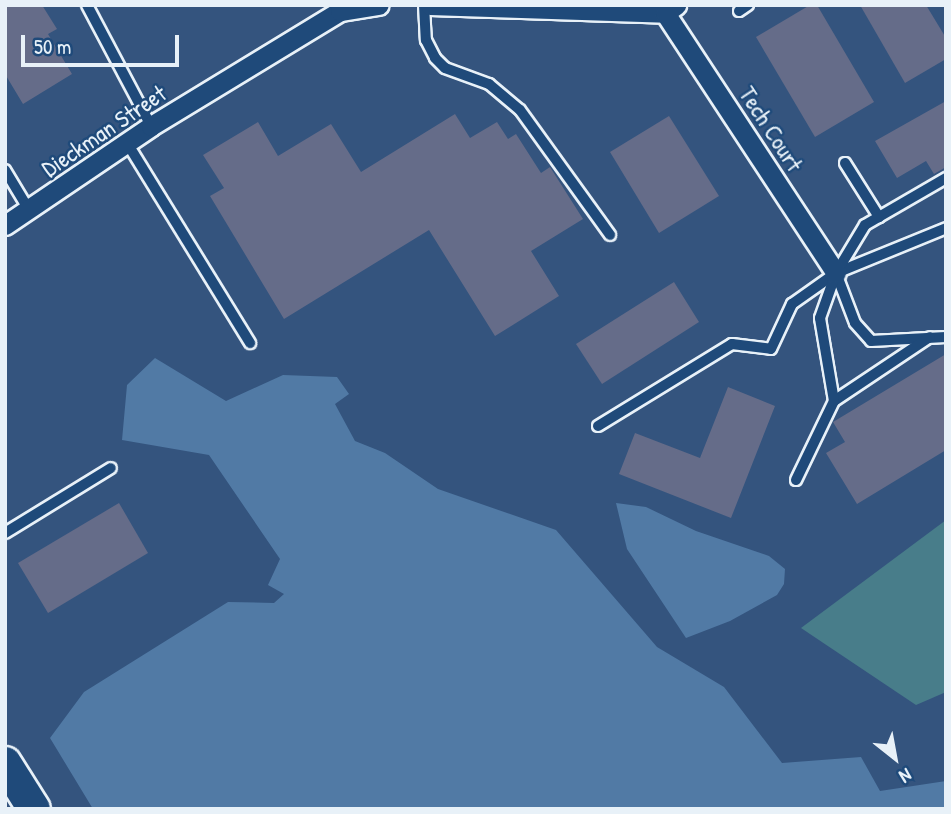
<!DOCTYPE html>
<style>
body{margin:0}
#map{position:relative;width:951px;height:814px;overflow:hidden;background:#34547e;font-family:"Patrick Hand",sans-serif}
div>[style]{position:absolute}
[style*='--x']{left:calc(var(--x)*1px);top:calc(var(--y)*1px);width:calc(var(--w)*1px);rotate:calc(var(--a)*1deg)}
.green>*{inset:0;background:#487d8a}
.water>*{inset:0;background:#517aa5}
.building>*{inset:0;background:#656c89}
.roads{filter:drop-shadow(2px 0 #e8f1f8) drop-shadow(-2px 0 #e8f1f8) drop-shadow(0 2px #e8f1f8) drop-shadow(0 -2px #e8f1f8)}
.lane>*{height:10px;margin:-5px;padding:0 5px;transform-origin:5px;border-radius:5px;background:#1f4a7a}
.street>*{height:19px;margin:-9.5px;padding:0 9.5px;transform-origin:9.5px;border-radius:9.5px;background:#1f4a7a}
.primary>*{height:32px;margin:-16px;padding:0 16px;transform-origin:16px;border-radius:16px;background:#1f4a7a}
span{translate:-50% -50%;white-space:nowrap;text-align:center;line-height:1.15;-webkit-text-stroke:5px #1f4a7a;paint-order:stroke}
.street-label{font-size:24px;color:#e8f1f8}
.frame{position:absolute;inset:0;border:7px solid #e8f1f8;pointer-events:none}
.north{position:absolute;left:860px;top:723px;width:70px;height:70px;-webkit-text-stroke:5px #1f4a7a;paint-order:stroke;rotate:149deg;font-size:19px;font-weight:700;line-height:28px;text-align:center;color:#e8f1f8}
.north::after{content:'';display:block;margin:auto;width:24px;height:32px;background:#e8f1f8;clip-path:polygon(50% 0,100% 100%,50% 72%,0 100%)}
.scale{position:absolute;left:21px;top:35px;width:158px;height:32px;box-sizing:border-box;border:4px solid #e8f1f8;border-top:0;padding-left:9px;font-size:21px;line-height:24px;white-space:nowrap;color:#e8f1f8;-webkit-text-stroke:5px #1f4a7a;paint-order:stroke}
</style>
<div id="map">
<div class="green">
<i style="clip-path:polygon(946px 520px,946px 692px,916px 705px,801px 628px)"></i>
</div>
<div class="water">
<i style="clip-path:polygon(155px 358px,226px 401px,283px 375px,337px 377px,349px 394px,335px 404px,355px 441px,385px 453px,438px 489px,556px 530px,657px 647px,724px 687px,782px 763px,861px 757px,880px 791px,946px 781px,946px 809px,93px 809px,50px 738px,84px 692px,228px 602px,274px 603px,284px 594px,268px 585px,280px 559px,209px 455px,122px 440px,127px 385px)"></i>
<i style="clip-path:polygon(616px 503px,646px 507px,696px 531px,769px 556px,785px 569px,784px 584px,777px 595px,730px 621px,686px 638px,627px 549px)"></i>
</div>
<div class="building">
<i style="clip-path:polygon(5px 5px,42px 5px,57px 29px,48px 34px,72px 74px,23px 104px,5px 74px)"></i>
<i style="clip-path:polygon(810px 5px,817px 5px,874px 102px,815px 137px,756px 37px)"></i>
<i style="clip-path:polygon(860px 5px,926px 5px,946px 38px,946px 59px,905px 83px)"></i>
<i style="clip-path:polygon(946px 101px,946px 167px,934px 174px,926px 161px,897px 178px,875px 141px)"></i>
<i style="clip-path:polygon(455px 114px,470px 138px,497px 122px,508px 139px,516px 134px,541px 173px,550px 167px,583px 219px,531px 251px,559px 296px,495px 336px,429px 230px,284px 319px,210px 196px,224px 188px,203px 155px,258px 122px,278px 156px,331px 124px,361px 172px)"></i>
<i style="clip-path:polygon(669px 116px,719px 196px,659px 233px,610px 152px)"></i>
<i style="clip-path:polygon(674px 282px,699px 322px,602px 384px,576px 344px)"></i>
<i style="clip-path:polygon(946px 354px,946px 450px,857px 504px,826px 453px,845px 442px,833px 422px)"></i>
<i style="clip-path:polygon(728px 387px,775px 406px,731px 518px,619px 474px,635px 433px,700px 458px)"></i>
<i style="clip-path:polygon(119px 503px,148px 553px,48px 613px,18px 563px)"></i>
</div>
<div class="roads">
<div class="lane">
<i style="--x:87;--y:5;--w:137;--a:62.1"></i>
<i style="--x:424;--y:5;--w:35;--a:87"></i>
<i style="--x:426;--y:40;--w:20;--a:63"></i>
<i style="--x:435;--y:58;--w:14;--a:45"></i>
<i style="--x:445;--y:68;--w:47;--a:20"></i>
<i style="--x:489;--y:84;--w:40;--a:40"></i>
<i style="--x:520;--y:110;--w:154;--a:54.2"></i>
<i style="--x:739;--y:11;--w:11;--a:-34"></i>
<i style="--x:127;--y:143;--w:235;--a:58.4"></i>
<i style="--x:845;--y:163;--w:64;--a:57.8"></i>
<i style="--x:5;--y:170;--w:47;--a:59"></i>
<i style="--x:836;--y:273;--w:53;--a:69.2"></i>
<i style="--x:855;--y:323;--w:24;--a:48"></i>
<i style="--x:871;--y:341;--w:75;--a:-3.1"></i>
<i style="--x:834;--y:401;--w:115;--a:-33.7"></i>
<i style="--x:598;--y:426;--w:157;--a:-31.5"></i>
<i style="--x:732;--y:344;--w:39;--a:7"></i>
<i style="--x:771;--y:349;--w:50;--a:-65"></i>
<i style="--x:792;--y:304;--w:54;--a:-35.2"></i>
<i style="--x:836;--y:273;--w:119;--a:-22.2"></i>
<i style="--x:796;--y:480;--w:88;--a:-64.3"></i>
<i style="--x:834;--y:401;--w:84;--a:-99.6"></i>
<i style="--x:820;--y:318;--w:48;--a:-70.4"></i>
<i style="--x:836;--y:273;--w:56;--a:-58.9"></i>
<i style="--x:865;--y:225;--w:94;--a:-30.1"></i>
<i style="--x:5;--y:533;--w:124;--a:-31.5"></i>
</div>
<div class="street">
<i style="--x:430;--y:5;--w:235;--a:1.9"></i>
<i style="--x:665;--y:13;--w:14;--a:-36"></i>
<i style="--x:665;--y:13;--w:311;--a:56.7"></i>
<i style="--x:5;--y:225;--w:176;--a:-34.1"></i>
<i style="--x:151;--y:126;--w:221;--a:-31.3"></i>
<i style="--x:340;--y:11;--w:39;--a:-9"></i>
</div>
<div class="primary">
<i style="--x:5;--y:763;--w:54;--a:57.8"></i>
</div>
</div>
<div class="street-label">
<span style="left:771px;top:129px;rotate:57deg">Tech Court</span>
<span style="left:104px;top:131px;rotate:-34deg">Dieckman Street</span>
</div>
<div class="frame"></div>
<div class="north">N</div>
<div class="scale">50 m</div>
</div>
